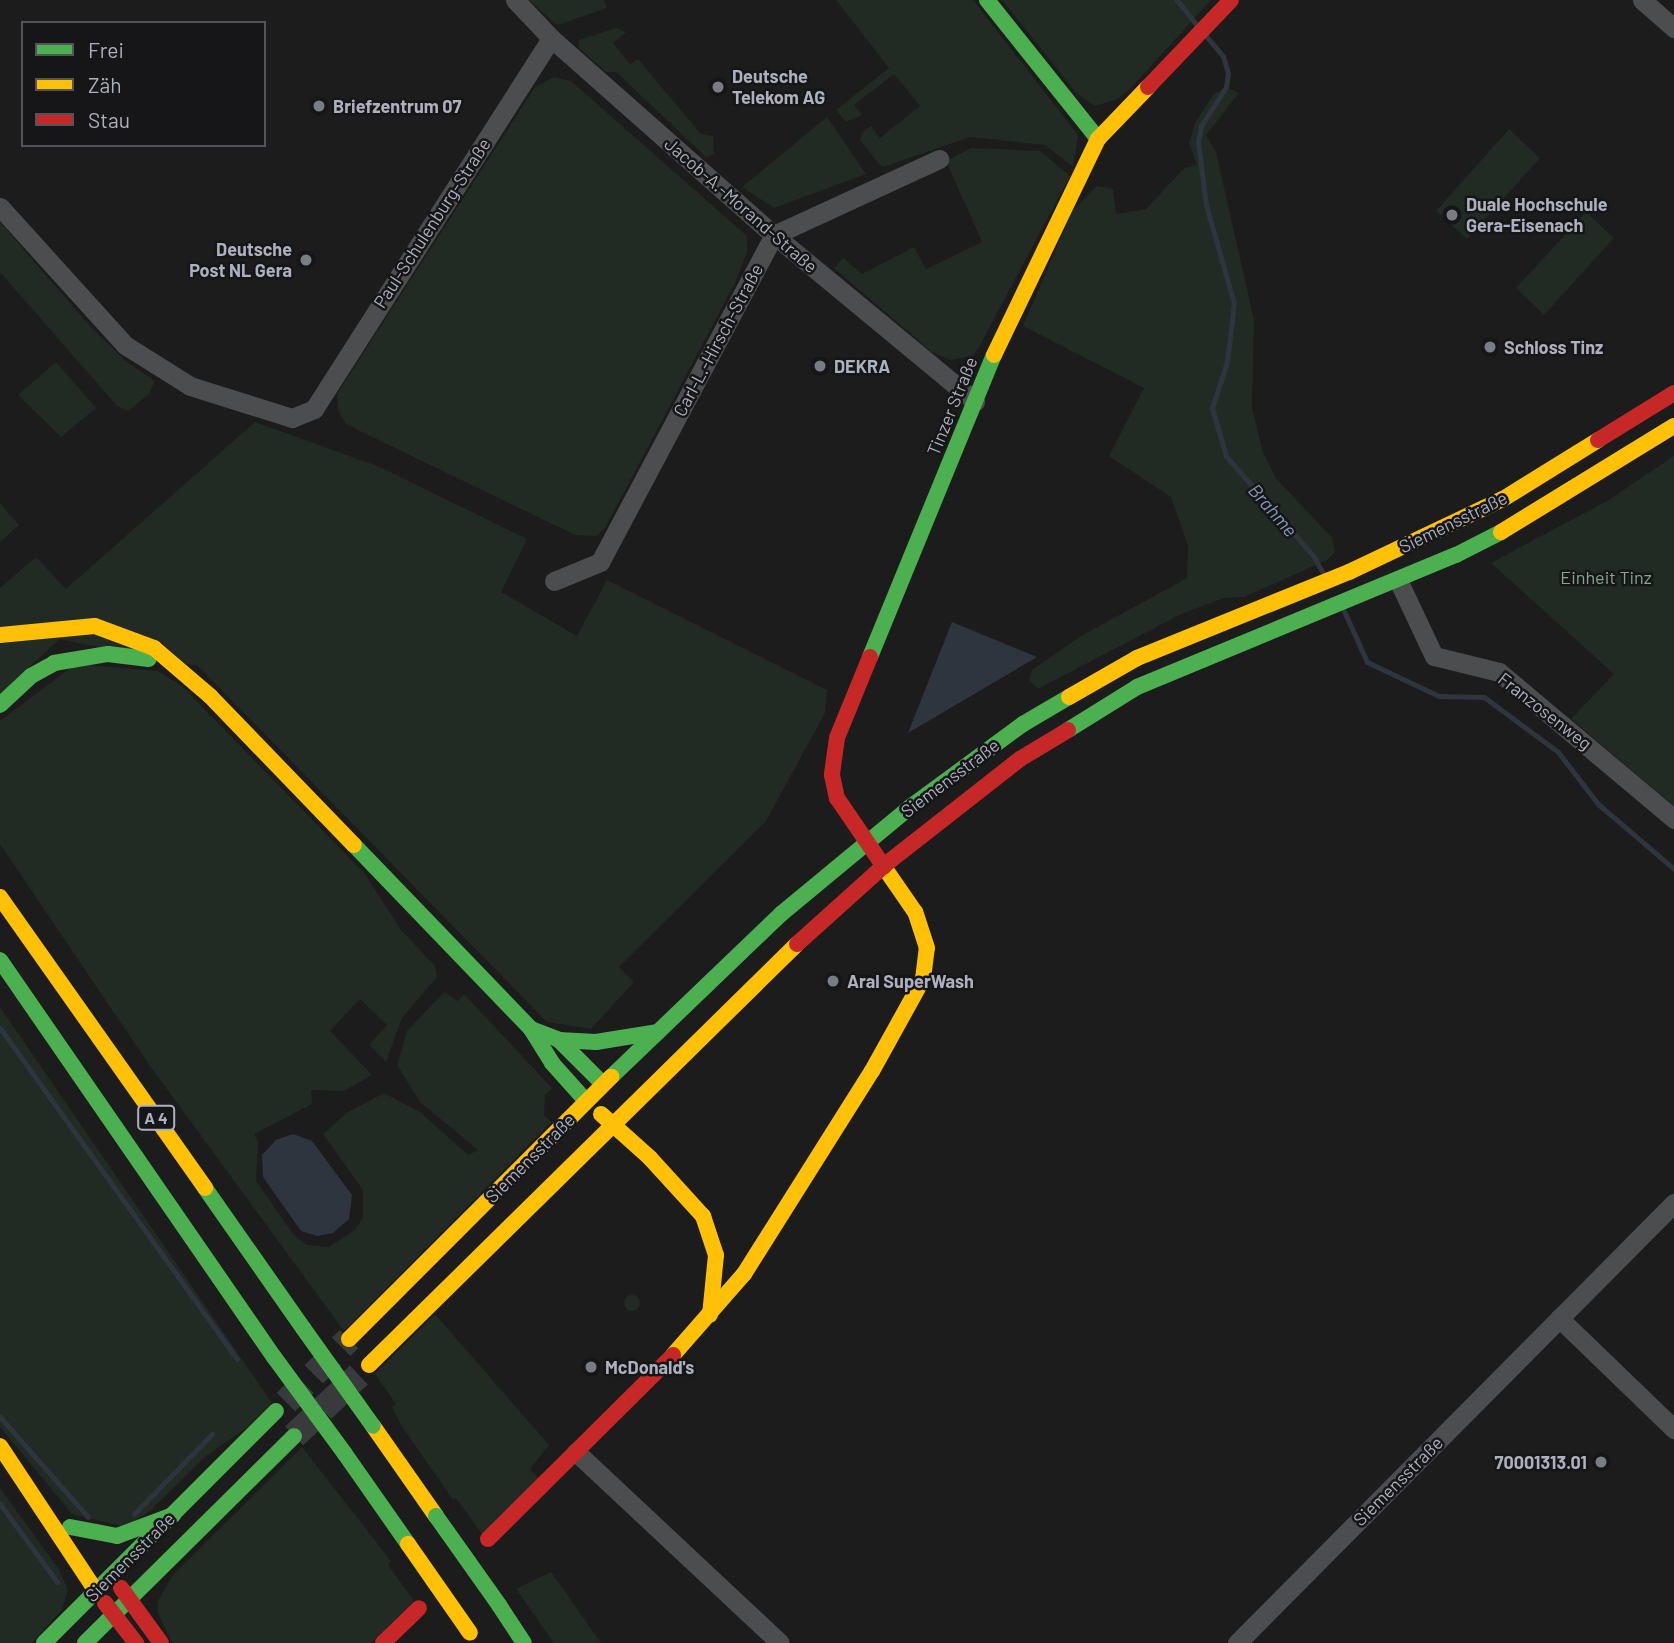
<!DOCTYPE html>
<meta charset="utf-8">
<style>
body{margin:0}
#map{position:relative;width:1674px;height:1643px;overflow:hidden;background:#1c1c1c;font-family:Barlow,sans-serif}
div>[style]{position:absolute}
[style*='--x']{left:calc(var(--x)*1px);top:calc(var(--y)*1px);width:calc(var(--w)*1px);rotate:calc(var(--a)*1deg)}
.green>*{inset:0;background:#212a23}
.round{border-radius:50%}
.water>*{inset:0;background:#2e353f}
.stream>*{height:5px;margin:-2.5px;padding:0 2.5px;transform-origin:2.5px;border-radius:2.5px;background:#2e353f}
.secondary-tunnel>*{height:26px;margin-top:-13px;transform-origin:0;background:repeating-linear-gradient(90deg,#393a3c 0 26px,transparent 0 39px)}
.street>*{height:19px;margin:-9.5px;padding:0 9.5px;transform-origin:9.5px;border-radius:9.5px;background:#4c4d4f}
.fast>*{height:16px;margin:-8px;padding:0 8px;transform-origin:8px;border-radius:8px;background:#4caf50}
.slow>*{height:16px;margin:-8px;padding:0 8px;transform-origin:8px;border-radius:8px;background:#ffc107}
.jam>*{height:16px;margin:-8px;padding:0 8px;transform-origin:8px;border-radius:8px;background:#c62828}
.fast-bridge>*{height:16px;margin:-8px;padding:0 8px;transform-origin:8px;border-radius:8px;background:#4caf50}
.slow-bridge>*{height:16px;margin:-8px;padding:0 8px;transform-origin:8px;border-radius:8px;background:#ffc107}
.dots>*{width:19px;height:19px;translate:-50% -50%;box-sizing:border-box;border:4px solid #161618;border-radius:50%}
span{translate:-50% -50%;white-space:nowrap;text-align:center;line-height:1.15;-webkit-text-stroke:5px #161618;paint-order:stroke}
.shield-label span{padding:2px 5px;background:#161618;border:2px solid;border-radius:5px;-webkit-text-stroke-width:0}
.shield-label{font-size:16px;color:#adb0bd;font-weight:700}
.poi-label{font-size:18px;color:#adb0bd;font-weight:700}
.left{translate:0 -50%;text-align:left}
.right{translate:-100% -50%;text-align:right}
.street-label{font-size:18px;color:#adb0bd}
.park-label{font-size:18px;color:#84a889}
.water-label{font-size:19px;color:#849bb8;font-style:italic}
.legend{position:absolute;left:21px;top:21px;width:245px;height:126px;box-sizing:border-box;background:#161618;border:2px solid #52545a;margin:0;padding:9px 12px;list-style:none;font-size:21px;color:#adb0bd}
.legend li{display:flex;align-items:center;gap:14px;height:35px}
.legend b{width:35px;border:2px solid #52545a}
</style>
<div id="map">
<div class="green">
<i style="clip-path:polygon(529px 0,604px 0,607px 8px,557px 25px)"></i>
<i style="clip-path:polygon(836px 0,973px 0,1078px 135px,1073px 167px,1045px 145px,970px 137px,883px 167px,879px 164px,860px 140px,862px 133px,871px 126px,880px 138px,920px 106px,894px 74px,854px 105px,862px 115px,846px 122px,836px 110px,889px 68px)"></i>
<i style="clip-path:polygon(1002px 0,1211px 0,1130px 89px,1118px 99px,1095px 106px,1076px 93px)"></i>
<i style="clip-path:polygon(616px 28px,626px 32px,613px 43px,630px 64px,638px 59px,701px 134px,713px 136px,714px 154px,706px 157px,616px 72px,606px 72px,578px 47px,579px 40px)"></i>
<i style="clip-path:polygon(554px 77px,571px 81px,747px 236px,747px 252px,735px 283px,605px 528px,596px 536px,575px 535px,366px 434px,346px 424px,338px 410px,337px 394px,535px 87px)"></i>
<i style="clip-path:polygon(1226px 87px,1239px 93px,1206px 135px,1216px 152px,1254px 320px,1252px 408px,1263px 452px,1275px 477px,1332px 538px,1335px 552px,1327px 560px,1244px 597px,1224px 598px,1181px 614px,1038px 689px,1029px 680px,1032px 670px,1081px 636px,1187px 578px,1188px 546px,1171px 497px,1109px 456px,1144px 388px,1023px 326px,1073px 210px,1097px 186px,1113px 189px,1116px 214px,1146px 209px,1184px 168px,1197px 165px,1189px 143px,1195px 123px,1213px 95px)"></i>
<i style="clip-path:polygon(827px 117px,866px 174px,774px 208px,742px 187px)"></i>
<i style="clip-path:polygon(1509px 129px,1540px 158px,1467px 239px,1436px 211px)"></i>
<i style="clip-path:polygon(971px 148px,1040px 151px,1070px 176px,979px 347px,973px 356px,950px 360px,932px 352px,834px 268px,843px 258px,862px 274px,914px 247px,926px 269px,982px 242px,946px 161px)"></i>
<i style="clip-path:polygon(1586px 212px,1614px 238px,1544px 315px,1516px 288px)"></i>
<i style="clip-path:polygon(0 222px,88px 324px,124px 360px,155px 381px,149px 394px,128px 411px,117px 406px,0 272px)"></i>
<i style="clip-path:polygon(56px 362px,96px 408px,61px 437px,18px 395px)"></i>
<i style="clip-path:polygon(255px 422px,380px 467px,527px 539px,501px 592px,577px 636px,607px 580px,827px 690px,825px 713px,766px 821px,619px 967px,634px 982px,591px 1029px,547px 1022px,198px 666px,0 628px,0 588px,36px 557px,66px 589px)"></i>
<i style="clip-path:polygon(1674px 456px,1674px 806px,1571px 719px,1614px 674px,1491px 563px,1607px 501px)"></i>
<i style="clip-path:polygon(0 503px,19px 525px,0 542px)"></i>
<i style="clip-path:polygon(63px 636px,0 694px,0 644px)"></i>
<i style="clip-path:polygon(76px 664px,158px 671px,182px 686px,365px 874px,401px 930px,435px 966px,437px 977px,402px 1018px,386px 1062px,369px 1045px,387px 1025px,360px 999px,330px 1031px,372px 1075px,344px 1091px,311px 1090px,312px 1104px,254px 1134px,258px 1142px,256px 1181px,294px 1235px,307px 1245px,329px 1247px,355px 1230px,363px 1218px,363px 1190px,323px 1134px,348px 1112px,384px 1093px,420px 1112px,468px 1155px,478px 1150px,420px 1102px,397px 1065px,407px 1031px,444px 992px,458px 1001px,464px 994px,552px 1088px,545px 1095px,544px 1115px,551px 1122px,344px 1331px,150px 1066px,0 844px,0 721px)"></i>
<i style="clip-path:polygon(0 1007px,272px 1403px,245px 1429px,206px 1456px,150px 1511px,125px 1527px,72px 1514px,0 1427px)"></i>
<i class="round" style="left:624px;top:1295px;width:16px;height:16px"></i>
<i style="clip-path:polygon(435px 1314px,549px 1445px,530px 1469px,539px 1479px,482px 1534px,456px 1498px,453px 1500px,401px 1425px,392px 1407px,396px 1404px,375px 1374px)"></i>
<i style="clip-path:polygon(302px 1447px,391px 1561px,388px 1565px,414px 1601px,371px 1643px,172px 1643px,158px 1613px,158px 1601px,173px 1575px)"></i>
<i style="clip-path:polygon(0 1488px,58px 1568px,68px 1590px,61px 1611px,32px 1643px,0 1643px)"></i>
<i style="clip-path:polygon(551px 1572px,559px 1583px,601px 1643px,554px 1643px,516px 1589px)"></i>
</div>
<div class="water">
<i style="clip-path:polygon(952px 622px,1037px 657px,908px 733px)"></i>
<i style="clip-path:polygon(293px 1134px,312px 1141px,352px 1195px,349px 1219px,333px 1233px,317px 1236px,301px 1231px,263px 1177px,262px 1155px,276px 1140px)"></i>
</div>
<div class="stream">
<i style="--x:1177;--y:0;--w:33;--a:52"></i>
<i style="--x:1206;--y:36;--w:26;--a:50"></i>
<i style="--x:1223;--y:56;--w:18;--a:74"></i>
<i style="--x:1228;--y:73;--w:14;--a:98"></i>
<i style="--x:1226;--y:87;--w:46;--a:122.7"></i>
<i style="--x:1201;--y:126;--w:16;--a:101"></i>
<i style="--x:1198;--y:142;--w:64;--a:82.8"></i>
<i style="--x:1206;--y:205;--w:102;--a:74.1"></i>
<i style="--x:1234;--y:303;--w:59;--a:96.8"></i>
<i style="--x:1227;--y:362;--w:48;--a:108.1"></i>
<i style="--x:1212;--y:408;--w:50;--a:73.7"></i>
<i style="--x:1226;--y:456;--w:134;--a:48.9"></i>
<i style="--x:1314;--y:557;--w:21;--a:61"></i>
<i style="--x:1344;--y:611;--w:56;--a:65.7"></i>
<i style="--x:1367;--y:662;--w:80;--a:25.3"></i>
<i style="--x:1439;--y:696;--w:45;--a:1.3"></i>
<i style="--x:1484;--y:697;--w:92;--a:36.6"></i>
<i style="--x:1558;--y:752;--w:66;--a:52.4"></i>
<i style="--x:1598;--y:804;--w:100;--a:40.5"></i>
<i style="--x:0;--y:1028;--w:407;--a:54.4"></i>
<i style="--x:0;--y:1417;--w:133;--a:48.7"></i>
<i style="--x:0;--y:1504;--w:97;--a:53.8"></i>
<i style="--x:134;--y:1514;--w:112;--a:-45.7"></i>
</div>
<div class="secondary-tunnel">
<i style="--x:286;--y:1402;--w:89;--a:-45"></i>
<i style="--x:294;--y:1436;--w:89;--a:-43.2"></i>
</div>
<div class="street">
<i style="--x:515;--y:0;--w:52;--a:46.5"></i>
<i style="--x:551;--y:38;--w:298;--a:41.5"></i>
<i style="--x:774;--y:235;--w:261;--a:39.6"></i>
<i style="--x:1642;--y:0;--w:43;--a:41.2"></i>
<i style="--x:0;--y:207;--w:186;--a:47.8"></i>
<i style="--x:125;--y:345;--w:77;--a:32.2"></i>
<i style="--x:190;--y:386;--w:107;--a:17.4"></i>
<i style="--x:292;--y:418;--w:24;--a:-22"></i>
<i style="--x:314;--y:409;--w:440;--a:-57.4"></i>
<i style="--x:1398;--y:580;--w:84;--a:64.7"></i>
<i style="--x:1434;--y:656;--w:67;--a:13.8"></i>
<i style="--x:1499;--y:672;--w:229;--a:40"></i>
<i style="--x:554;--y:581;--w:50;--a:-22.4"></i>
<i style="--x:600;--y:562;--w:370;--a:-62"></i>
<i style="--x:774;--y:235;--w:182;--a:-24.7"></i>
<i style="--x:1559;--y:1318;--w:160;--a:44"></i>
<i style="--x:576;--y:1452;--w:279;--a:43.1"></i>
<i style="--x:1237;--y:1643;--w:620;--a:-45.2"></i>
</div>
<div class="fast">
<i style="--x:987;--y:0;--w:178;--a:51.4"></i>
<i style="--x:870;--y:657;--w:326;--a:-67.7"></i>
<i style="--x:0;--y:705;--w:42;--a:-43.1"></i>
<i style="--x:31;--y:676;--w:26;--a:-29"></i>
<i style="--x:54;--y:663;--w:55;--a:-9.5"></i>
<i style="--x:108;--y:654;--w:41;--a:7"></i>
<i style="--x:1068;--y:730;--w:81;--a:-31.9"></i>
<i style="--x:1137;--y:687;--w:345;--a:-22.5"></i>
<i style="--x:1456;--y:555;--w:51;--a:-27.1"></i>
<i style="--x:354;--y:845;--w:255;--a:46.1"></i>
<i style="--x:531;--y:1029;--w:40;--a:58"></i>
<i style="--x:552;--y:1063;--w:51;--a:48.2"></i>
<i style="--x:0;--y:960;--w:482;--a:55.4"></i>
<i style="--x:531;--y:1029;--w:30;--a:21"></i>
<i style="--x:559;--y:1040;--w:37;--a:3"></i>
<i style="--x:596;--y:1042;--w:63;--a:-9.2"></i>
<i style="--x:559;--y:1040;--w:62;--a:45"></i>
<i style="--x:611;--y:1077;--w:236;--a:-43.8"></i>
<i style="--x:781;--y:914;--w:166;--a:-39.6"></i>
<i style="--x:909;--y:808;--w:142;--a:-36.4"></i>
<i style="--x:1023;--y:724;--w:53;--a:-30.4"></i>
<i style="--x:205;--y:1188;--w:171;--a:55"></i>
<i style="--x:345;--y:1454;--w:110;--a:55"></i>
<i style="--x:70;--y:1527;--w:48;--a:10.8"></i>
<i style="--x:117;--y:1536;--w:60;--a:-20.6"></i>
<i style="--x:499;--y:1605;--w:45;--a:56.7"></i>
<i style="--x:44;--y:1643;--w:328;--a:-45"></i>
<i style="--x:85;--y:1643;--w:294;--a:-44.7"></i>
</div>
<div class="slow">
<i style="--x:994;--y:355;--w:240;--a:-64.3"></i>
<i style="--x:1098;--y:139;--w:72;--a:-46.1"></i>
<i style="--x:1501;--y:532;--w:203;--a:-31.5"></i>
<i style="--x:0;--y:635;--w:95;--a:-5.4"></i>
<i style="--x:95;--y:626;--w:63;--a:20.4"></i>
<i style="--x:154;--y:648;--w:74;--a:40.6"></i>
<i style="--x:210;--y:696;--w:207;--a:46"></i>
<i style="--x:1069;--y:697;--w:78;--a:-29.8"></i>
<i style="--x:1137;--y:658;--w:229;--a:-22.1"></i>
<i style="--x:1349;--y:572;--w:170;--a:-25.4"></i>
<i style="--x:1503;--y:499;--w:112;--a:-31.8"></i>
<i style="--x:0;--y:897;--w:356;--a:54.8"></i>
<i style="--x:601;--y:1114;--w:66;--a:41.9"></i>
<i style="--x:650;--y:1158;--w:79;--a:47.6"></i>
<i style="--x:703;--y:1216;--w:41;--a:71.6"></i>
<i style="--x:716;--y:1255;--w:60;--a:95.7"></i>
<i style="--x:349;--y:1339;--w:371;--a:-45"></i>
<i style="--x:673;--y:1355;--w:108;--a:-48.8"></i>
<i style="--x:744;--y:1274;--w:240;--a:-57.8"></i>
<i style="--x:872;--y:1071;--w:105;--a:-61"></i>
<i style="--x:923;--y:979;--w:31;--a:-83"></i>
<i style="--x:927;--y:948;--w:38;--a:-108"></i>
<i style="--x:915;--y:912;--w:55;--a:-124.6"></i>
<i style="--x:369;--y:1365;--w:600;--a:-44.53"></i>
<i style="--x:373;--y:1426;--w:110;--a:55"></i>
<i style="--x:0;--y:1446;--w:174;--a:56.5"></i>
</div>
<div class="jam">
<i style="--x:1148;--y:87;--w:120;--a:-46.3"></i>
<i style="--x:1598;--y:440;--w:89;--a:-31.7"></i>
<i style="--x:870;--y:657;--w:87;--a:112.2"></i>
<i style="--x:837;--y:738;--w:37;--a:98"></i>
<i style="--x:832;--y:775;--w:24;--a:78"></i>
<i style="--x:837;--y:798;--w:83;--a:55.7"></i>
<i style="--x:797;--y:944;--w:120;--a:-42"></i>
<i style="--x:886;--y:864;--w:170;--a:-38.1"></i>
<i style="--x:1020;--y:759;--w:56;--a:-31.1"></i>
<i style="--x:488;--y:1539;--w:261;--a:-44.8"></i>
<i style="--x:121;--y:1588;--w:68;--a:54"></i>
<i style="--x:105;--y:1603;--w:51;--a:52.2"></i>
<i style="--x:383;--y:1643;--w:50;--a:-44.2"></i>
</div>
<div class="fast-bridge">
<i style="--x:303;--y:1328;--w:120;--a:54.5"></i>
<i style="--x:274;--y:1357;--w:120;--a:53.8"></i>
<i style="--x:436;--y:1516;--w:109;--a:54.7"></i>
</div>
<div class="slow-bridge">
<i style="--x:408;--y:1544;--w:108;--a:55.1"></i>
</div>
<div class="dots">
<i style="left:718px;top:87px;background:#7a7c85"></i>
<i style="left:319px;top:106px;background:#7a7c85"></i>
<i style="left:1452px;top:215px;background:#7a7c85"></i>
<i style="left:306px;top:260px;background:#7a7c85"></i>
<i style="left:1490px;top:347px;background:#7a7c85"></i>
<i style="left:820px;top:366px;background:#7a7c85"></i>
<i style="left:833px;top:981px;background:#7a7c85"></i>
<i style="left:591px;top:1367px;background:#7a7c85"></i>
<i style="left:1601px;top:1462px;background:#7a7c85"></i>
</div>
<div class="shield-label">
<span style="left:156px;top:1118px">A 4</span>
</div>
<div class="poi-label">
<span class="left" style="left:732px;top:87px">Deutsche<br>Telekom AG</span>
<span class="left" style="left:333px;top:106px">Briefzentrum 07</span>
<span class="left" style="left:1466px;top:215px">Duale Hochschule<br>Gera-Eisenach</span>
<span class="right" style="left:292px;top:260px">Deutsche<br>Post NL Gera</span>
<span class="left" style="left:1504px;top:347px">Schloss Tinz</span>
<span class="left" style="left:834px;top:366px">DEKRA</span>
<span class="left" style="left:847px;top:981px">Aral SuperWash</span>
<span class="left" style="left:605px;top:1367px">McDonald's</span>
<span class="right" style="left:1587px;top:1462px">70001313.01</span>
</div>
<div class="street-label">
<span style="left:741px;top:205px;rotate:41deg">Jacob-A.-Morand-Straße</span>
<span style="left:432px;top:223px;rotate:-57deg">Paul-Schulenburg-Straße</span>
<span style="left:718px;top:340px;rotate:-62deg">Carl-L.-Hirsch-Straße</span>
<span style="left:952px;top:406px;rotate:-68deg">Tinzer Straße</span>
<span style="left:1453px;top:522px;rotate:-26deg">Siemensstraße</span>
<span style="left:1545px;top:711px;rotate:38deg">Franzosenweg</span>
<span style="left:950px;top:778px;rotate:-37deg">Siemensstraße</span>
<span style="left:530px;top:1158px;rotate:-45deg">Siemensstraße</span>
<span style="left:1398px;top:1481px;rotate:-45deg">Siemensstraße</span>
<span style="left:130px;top:1557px;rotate:-45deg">Siemensstraße</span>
</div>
<div class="park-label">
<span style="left:1606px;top:577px">Einheit Tinz</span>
</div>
<div class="water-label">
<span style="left:1273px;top:510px;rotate:49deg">Brahme</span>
</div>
<ul class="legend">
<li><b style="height:9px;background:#4caf50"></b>Frei</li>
<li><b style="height:9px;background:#ffc107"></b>Zäh</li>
<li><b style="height:9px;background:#c62828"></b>Stau</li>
</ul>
</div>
